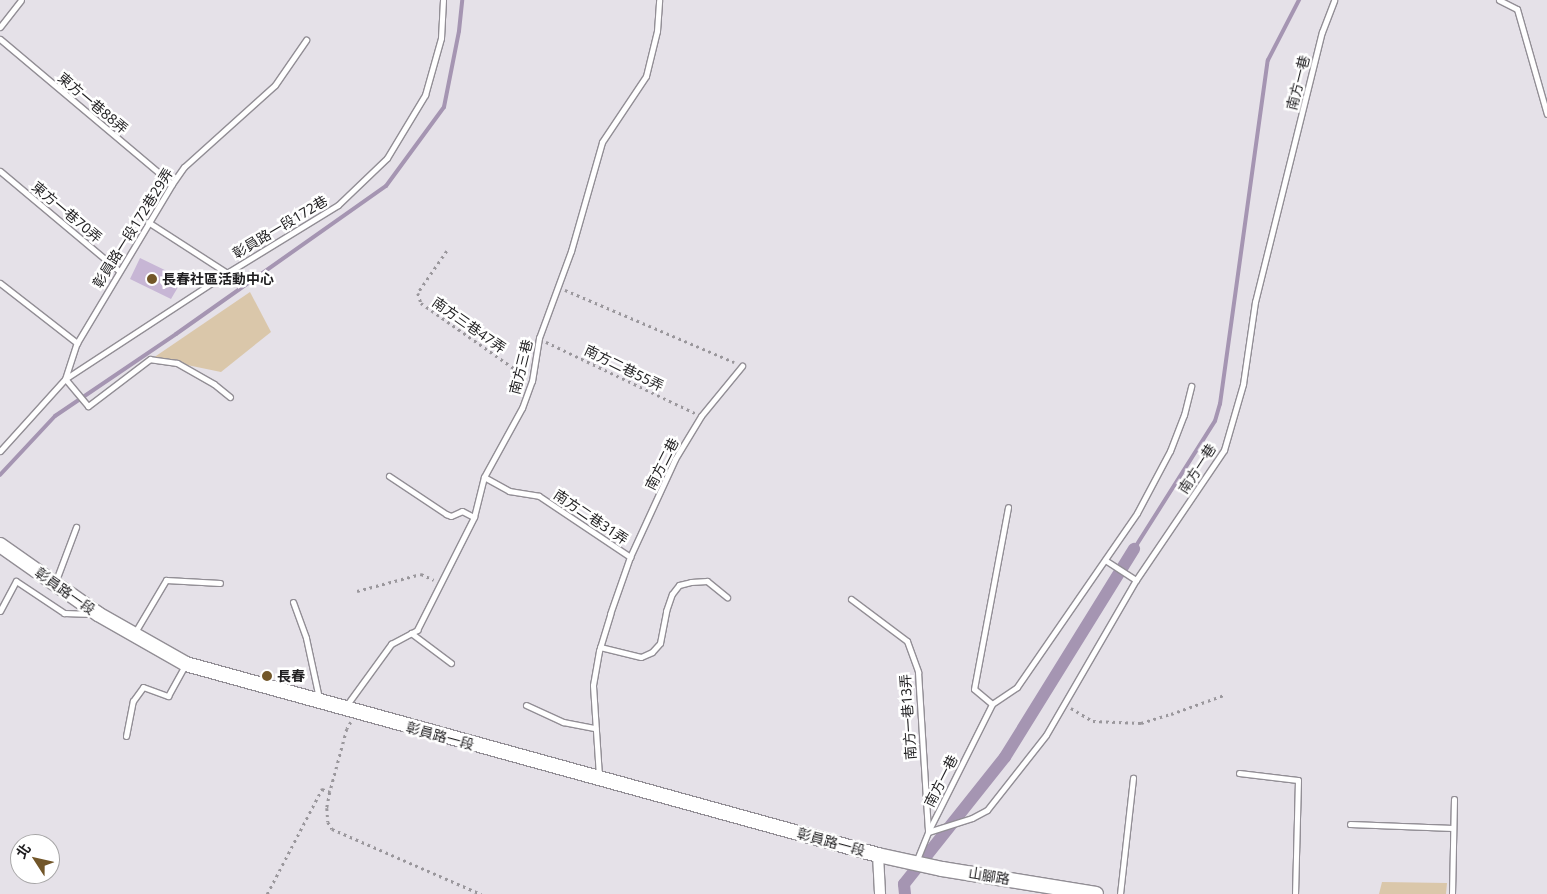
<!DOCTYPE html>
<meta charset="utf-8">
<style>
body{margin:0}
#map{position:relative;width:1547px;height:894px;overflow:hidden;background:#e5e1e8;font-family:"Noto Sans","Noto Sans TC",sans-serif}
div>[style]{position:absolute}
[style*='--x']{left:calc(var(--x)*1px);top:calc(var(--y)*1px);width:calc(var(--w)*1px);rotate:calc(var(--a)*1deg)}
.green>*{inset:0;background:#dac7aa}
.stream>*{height:4px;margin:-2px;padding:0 2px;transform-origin:2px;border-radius:2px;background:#a595b2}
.canal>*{height:12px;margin:-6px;padding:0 6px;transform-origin:6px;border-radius:6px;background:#a595b2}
.building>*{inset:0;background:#c7b6d5}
.path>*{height:2.5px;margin-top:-1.25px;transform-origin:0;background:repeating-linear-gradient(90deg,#9a979c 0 2.5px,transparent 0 6.5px)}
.roads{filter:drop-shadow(1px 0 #928e95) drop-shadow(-1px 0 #928e95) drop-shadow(0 1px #928e95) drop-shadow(0 -1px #928e95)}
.service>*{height:5px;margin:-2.5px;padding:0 2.5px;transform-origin:2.5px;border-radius:2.5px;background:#fff}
.minor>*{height:10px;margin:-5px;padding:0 5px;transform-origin:5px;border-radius:5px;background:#fff}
.secondary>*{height:14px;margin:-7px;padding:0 7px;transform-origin:7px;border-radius:7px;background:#fff}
.dots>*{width:14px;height:14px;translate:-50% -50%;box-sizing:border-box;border:2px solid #fff;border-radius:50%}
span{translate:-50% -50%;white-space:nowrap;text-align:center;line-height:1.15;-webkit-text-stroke:5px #fff;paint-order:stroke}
.street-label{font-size:14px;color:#201f21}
.poi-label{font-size:14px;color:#201f21;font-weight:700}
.left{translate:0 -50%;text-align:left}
.north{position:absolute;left:10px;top:834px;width:50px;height:50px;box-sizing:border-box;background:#fff;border:1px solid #a6a5a6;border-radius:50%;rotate:305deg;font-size:14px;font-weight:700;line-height:20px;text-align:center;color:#201f21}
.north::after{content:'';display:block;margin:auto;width:18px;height:22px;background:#725629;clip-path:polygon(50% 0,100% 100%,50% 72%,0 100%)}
</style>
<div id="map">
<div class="green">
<i style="clip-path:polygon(250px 292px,271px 332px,221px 372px,153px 358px)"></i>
<i style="clip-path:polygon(1382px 882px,1447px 883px,1446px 894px,1379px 894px)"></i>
</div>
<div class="stream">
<i style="--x:0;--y:475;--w:81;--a:-47"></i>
<i style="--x:55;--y:416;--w:146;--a:-34.1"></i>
<i style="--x:176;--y:334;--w:257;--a:-35.2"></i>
<i style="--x:386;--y:186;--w:98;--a:-53.7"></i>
<i style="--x:444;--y:107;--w:77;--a:-78.8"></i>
<i style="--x:459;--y:31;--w:31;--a:-84"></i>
<i style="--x:1134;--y:549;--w:151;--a:-57.7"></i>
<i style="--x:1215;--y:421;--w:18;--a:-74"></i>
<i style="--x:1220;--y:404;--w:347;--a:-82.1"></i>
<i style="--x:1268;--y:60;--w:68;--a:-62.7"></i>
</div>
<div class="canal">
<i style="--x:905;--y:894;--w:10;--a:-96"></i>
<i style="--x:904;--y:884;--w:162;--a:-51.5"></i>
<i style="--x:1005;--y:757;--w:245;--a:-58.2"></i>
</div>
<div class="building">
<i style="clip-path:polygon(140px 258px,173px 274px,172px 278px,181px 282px,171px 299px,130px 279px)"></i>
</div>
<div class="path">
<i style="--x:447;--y:251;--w:51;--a:124.6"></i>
<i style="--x:418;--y:293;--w:10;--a:73"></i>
<i style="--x:421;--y:303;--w:127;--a:35.1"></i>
<i style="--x:565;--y:290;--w:184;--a:23.1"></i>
<i style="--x:546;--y:342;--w:165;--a:25.5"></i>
<i style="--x:357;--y:591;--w:66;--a:-14.9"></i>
<i style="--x:421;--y:574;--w:14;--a:25"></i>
<i style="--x:1071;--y:708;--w:26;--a:31"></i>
<i style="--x:1093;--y:721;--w:48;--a:2.4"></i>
<i style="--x:1141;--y:723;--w:31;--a:-17"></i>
<i style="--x:1171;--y:714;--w:56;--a:-19.7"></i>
<i style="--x:351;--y:722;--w:8;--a:120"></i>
<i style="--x:347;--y:729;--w:65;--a:105.1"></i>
<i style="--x:330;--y:792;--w:16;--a:101"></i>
<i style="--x:327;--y:808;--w:14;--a:86"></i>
<i style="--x:328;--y:822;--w:8;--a:60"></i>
<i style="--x:332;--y:829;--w:163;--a:23.6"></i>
<i style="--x:267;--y:894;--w:119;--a:-62.4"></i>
<i style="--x:322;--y:789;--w:9;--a:21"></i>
</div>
<div class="roads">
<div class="service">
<i style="--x:1499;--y:0;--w:20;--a:27"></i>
<i style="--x:1517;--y:9;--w:109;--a:74.1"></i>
<i style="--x:0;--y:27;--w:34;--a:-52"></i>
<i style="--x:0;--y:39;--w:225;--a:40.1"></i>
<i style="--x:0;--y:171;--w:155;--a:40"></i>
<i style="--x:148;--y:222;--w:94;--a:32.8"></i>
<i style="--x:0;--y:283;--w:98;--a:37.9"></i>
<i style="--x:230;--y:397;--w:21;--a:-141"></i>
<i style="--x:214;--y:384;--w:43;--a:-150.4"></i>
<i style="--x:177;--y:363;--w:27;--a:-172"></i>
<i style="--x:150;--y:359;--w:78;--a:142.8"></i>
<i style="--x:88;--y:406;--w:35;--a:-130"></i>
<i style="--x:65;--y:379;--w:38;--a:-72"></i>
<i style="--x:77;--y:343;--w:185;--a:-59.1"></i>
<i style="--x:172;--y:184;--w:21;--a:-55"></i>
<i style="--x:184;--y:167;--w:122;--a:-42"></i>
<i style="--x:275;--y:85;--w:55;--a:-55.4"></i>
<i style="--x:0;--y:451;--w:97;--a:-47.9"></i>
<i style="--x:65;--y:379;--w:194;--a:-33.2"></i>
<i style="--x:227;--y:273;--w:130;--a:-31.5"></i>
<i style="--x:338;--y:205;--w:68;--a:-43.8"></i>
<i style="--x:387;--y:158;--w:74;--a:-58.9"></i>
<i style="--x:425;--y:95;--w:59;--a:-74.3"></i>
<i style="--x:441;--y:38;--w:38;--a:-87"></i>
<i style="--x:389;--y:476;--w:69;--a:33.7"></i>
<i style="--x:446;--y:514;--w:5;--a:22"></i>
<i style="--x:451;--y:516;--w:12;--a:-24"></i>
<i style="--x:462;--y:511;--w:13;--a:27"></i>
<i style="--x:484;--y:477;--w:29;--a:29"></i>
<i style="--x:509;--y:491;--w:30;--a:9"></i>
<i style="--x:539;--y:496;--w:110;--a:33.8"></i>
<i style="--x:1105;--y:560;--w:37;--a:33"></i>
<i style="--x:55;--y:583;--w:60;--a:-69.4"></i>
<i style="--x:851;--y:599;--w:70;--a:36.9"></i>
<i style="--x:907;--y:641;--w:33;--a:70"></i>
<i style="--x:918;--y:672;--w:159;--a:86.4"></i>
<i style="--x:293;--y:602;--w:38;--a:70"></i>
<i style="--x:306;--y:638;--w:61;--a:77.8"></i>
<i style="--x:0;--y:611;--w:34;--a:-62"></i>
<i style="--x:16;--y:581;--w:58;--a:33.7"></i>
<i style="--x:64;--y:613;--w:28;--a:2"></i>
<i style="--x:411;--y:633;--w:50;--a:36.9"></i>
<i style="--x:134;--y:634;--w:63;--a:-59.3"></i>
<i style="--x:166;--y:580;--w:54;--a:3.2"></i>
<i style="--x:600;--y:647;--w:42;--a:13.7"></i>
<i style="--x:641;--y:657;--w:12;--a:-24"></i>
<i style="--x:652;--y:652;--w:12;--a:-48"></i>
<i style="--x:660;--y:643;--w:33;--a:-79"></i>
<i style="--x:666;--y:611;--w:18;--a:-71"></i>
<i style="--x:672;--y:594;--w:11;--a:-52"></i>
<i style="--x:679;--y:585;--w:12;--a:-14"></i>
<i style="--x:691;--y:582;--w:16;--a:-4"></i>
<i style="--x:707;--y:581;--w:26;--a:39"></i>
<i style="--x:992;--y:704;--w:23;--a:-140"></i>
<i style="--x:974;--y:689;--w:185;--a:-79.4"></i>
<i style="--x:526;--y:705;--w:41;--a:24.7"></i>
<i style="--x:563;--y:722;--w:33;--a:11"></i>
<i style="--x:346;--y:706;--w:77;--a:-54"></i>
<i style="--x:391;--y:644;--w:30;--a:-28"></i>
<i style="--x:417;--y:630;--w:127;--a:-63.2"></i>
<i style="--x:474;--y:517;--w:41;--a:-76"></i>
<i style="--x:484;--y:477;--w:79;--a:-61.2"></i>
<i style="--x:522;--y:408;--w:29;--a:-70"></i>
<i style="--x:532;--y:381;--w:44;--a:-80.8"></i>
<i style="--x:539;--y:338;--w:93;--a:-69.8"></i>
<i style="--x:571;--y:251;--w:113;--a:-74.1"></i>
<i style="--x:602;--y:142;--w:79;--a:-56.3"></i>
<i style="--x:646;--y:76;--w:46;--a:-76.3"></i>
<i style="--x:657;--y:31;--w:31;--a:-86"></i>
<i style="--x:126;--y:736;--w:36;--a:-79"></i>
<i style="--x:133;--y:701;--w:17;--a:-54"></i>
<i style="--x:143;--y:687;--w:27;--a:20"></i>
<i style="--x:168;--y:696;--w:35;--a:-61"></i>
<i style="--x:1239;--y:773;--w:59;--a:6.8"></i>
<i style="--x:1298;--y:780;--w:114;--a:91.5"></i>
<i style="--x:599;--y:776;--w:91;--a:-93.8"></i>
<i style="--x:593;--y:685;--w:35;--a:-80"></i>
<i style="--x:599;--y:651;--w:39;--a:-73"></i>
<i style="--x:610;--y:614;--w:60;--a:-70.7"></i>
<i style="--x:630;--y:557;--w:108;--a:-65.3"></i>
<i style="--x:675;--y:459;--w:50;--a:-58.8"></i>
<i style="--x:701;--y:416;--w:65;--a:-50.6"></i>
<i style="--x:1350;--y:824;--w:103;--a:2.2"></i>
<i style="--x:928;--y:832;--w:143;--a:-63.4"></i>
<i style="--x:992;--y:704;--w:30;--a:-34"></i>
<i style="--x:1017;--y:687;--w:211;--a:-55.4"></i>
<i style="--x:1137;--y:513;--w:70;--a:-62"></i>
<i style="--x:1170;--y:451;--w:39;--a:-69"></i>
<i style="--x:1184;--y:415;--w:30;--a:-76"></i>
<i style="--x:916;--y:862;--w:32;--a:-68"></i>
<i style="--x:928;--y:832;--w:46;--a:-17.7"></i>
<i style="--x:972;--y:818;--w:17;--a:-28"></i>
<i style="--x:987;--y:810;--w:95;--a:-51.8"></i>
<i style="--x:1046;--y:735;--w:179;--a:-59.9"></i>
<i style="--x:1136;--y:580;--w:157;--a:-55.9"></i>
<i style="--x:1224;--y:450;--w:69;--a:-73.9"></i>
<i style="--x:1243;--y:384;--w:83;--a:-81.7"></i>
<i style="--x:1255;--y:302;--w:278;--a:-76.1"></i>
<i style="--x:1322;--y:32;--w:34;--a:-69"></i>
<i style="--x:1120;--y:894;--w:117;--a:-83.6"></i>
<i style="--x:1452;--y:894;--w:95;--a:-88.8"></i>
</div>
<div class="minor">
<i style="--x:878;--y:855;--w:39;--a:87"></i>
</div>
<div class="secondary">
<i style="--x:0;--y:545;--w:120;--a:35.1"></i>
<i style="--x:98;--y:614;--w:101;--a:29.6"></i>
<i style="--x:186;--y:664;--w:718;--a:15.43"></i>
<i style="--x:878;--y:855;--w:66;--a:12.3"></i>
<i style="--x:942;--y:869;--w:156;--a:9.2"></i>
</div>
</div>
<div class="dots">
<i style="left:152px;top:279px;background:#725629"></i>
<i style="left:267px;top:676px;background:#725629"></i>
</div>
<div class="street-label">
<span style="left:1298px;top:83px;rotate:-76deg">南方一巷</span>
<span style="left:93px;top:103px;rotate:40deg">東方一巷88弄</span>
<span style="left:67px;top:212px;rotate:40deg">東方一巷70弄</span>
<span style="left:280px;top:227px;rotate:-31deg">彰員路一段172巷</span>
<span style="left:133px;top:228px;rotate:-58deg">彰員路一段172巷29弄</span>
<span style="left:469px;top:325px;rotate:35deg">南方三巷47弄</span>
<span style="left:521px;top:367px;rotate:-76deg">南方三巷</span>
<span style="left:624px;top:368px;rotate:26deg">南方二巷55弄</span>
<span style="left:662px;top:464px;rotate:-63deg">南方二巷</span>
<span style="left:1197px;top:469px;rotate:-57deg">南方一巷</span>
<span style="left:591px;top:517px;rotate:34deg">南方二巷31弄</span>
<span style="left:65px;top:591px;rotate:35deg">彰員路一段</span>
<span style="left:908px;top:717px;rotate:-94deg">南方一巷13弄</span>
<span style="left:440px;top:736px;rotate:15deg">彰員路一段</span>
<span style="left:941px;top:781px;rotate:-63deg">南方一巷</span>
<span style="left:831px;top:842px;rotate:15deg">彰員路一段</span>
<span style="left:989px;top:876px;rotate:9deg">山腳路</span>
</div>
<div class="poi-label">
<span class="left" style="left:162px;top:279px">長春社區活動中心</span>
<span class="left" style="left:277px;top:676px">長春</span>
</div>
<div class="north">北</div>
</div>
